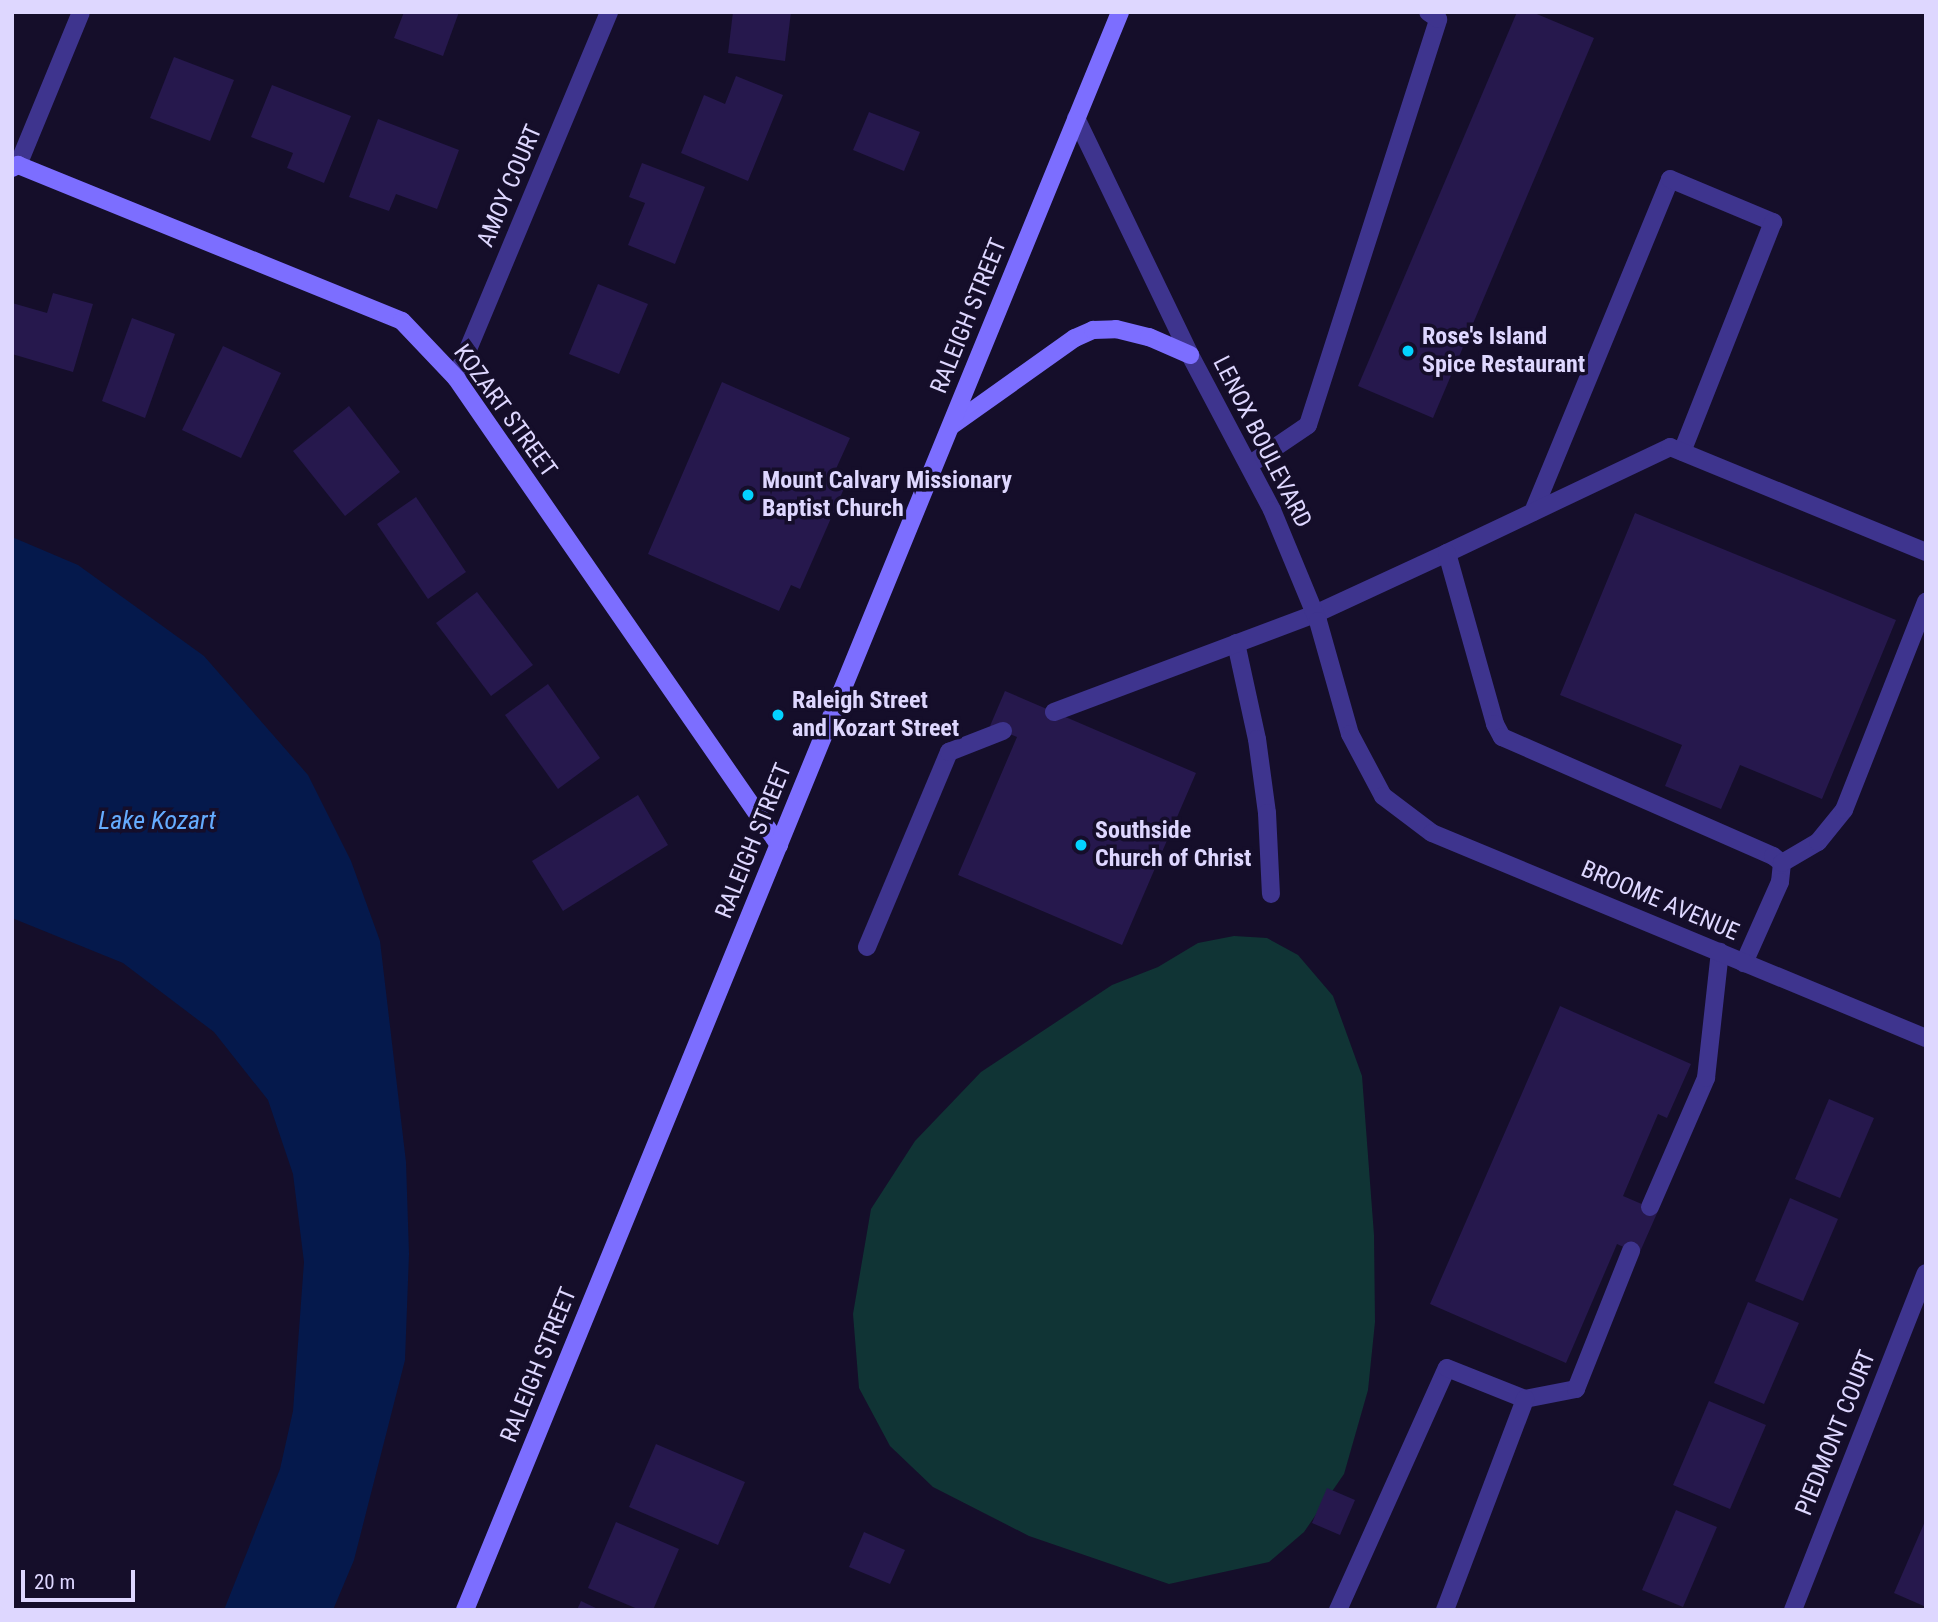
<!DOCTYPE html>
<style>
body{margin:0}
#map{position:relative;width:1938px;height:1622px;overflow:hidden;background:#150e2a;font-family:"Roboto Condensed",sans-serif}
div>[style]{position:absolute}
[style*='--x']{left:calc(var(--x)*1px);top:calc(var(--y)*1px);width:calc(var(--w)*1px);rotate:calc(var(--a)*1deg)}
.green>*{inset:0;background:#103435}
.water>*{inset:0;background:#05194c}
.building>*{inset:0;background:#26184d}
.lane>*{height:18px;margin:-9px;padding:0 9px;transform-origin:9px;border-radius:9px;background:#3e348e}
.street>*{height:18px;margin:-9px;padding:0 9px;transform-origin:9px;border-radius:9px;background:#3e348e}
.secondary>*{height:18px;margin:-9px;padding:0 9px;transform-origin:9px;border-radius:9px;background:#7c6eff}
.dots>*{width:19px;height:19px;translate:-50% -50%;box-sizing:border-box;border:4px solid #150e2a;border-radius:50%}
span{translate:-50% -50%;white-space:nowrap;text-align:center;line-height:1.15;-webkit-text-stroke:7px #150e2a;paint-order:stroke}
.street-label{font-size:24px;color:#ded7ff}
.poi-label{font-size:24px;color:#ded7ff;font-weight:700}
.left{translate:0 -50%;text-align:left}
.water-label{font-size:26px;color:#65acff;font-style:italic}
.frame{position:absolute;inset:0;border:14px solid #ded7ff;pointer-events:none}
.scale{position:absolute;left:21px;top:1570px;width:114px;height:32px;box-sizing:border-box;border:4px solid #ded7ff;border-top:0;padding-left:9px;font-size:21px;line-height:24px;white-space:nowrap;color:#ded7ff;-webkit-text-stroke:5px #150e2a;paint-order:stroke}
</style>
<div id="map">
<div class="green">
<i style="clip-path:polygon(1234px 936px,1267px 938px,1298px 955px,1333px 996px,1362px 1076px,1374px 1235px,1375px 1322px,1368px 1390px,1344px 1474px,1304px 1532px,1269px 1562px,1169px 1584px,1029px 1536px,933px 1487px,890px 1446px,859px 1388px,853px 1314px,871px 1209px,915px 1141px,981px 1072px,1112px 985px,1158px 967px,1198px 943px)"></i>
</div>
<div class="water">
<i style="clip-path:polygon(12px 537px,78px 565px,204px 656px,308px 775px,351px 861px,380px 941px,406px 1162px,409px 1254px,405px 1360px,354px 1560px,333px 1610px,224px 1610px,280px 1469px,293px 1411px,304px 1262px,293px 1174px,268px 1100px,214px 1032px,123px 963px,12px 918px)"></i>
</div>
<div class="building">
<i style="clip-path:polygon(404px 12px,459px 12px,443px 56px,394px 38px)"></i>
<i style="clip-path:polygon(733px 12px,791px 12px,785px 61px,728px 53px)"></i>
<i style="clip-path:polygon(1517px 12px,1532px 12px,1594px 38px,1433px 418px,1358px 386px)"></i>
<i style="clip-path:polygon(174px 57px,234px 80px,210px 141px,150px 118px)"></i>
<i style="clip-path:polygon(736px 76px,783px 95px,748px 181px,681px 153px,704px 95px,725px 104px)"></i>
<i style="clip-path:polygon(272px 85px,351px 116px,324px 183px,287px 168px,293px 153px,251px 137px)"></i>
<i style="clip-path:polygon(869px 112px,920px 132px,904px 171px,853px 150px)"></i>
<i style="clip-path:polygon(378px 119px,459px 150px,437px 209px,396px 194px,389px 211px,349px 197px)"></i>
<i style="clip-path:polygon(642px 163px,705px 187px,675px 264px,628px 245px,645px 203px,629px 197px)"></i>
<i style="clip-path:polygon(598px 284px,648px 304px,619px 374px,569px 354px)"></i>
<i style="clip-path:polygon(53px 293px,93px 304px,73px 372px,12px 354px,12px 303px,47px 313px)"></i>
<i style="clip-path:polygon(132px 318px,175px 334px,145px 418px,102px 401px)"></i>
<i style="clip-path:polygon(223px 346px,281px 373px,241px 458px,182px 430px)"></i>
<i style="clip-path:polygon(722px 382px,850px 438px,835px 471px,849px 477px,800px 589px,791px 585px,779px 611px,648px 554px)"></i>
<i style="clip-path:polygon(349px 406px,400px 472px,345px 516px,293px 451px)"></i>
<i style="clip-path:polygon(416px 497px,466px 572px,428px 599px,377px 524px)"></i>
<i style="clip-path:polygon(1635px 513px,1896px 620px,1822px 799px,1740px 765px,1721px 809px,1665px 786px,1682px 745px,1560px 695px)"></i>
<i style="clip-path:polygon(477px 592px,533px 665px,491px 696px,436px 623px)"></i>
<i style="clip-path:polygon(548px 684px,600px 758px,558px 789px,505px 715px)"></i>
<i style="clip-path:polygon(1005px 691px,1196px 773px,1122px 945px,958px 875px,1017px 737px,990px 726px)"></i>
<i style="clip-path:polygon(638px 795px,668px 845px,563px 911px,532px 861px)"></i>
<i style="clip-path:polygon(1560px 1006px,1691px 1064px,1667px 1118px,1658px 1114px,1623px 1196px,1658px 1211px,1639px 1254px,1617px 1244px,1566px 1363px,1430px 1304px)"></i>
<i style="clip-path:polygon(1829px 1099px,1874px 1118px,1840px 1198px,1795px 1179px)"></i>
<i style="clip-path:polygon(1790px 1198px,1838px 1219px,1803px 1301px,1755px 1281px)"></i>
<i style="clip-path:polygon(1748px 1302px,1799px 1323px,1764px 1404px,1714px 1383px)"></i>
<i style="clip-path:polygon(1709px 1401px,1766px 1425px,1730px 1509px,1673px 1485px)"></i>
<i style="clip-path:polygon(656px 1444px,745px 1482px,718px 1545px,629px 1507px)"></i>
<i style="clip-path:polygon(1327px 1488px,1355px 1500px,1340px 1535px,1312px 1523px)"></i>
<i style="clip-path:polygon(1676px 1510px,1717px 1527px,1683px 1607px,1642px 1590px)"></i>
<i style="clip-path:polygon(1926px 1519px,1926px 1607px,1894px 1593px)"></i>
<i style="clip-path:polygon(616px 1522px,679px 1549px,653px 1610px,640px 1610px,588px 1588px)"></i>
<i style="clip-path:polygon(864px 1532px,905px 1550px,890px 1584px,849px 1567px)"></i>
<i style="clip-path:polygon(581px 1601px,600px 1610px,577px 1610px)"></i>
</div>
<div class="lane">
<i style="--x:1249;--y:465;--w:71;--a:-34.1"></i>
<i style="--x:1308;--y:425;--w:426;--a:-72.2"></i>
<i style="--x:1438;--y:19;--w:12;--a:-145"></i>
<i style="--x:1533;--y:512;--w:360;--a:-67.6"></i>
<i style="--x:1670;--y:179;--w:112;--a:22.7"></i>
<i style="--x:1773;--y:222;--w:247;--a:111.6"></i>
<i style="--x:1447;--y:553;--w:247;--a:-25.4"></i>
<i style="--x:1670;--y:447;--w:277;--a:22.3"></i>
<i style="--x:1236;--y:643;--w:98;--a:77.7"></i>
<i style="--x:1257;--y:739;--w:75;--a:82.3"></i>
<i style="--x:1267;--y:813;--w:81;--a:87.2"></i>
<i style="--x:1054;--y:712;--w:279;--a:-20.6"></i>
<i style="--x:1315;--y:614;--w:145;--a:-24.8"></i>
<i style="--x:1447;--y:553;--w:178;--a:74.3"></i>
<i style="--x:1495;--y:724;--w:15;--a:62"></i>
<i style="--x:1502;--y:737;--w:296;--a:23.7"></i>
<i style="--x:1773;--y:856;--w:11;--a:38"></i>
<i style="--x:1782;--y:863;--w:19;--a:96"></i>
<i style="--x:1780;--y:882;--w:89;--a:114"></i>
<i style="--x:1782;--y:863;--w:42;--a:-30.3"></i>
<i style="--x:1818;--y:842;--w:41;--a:-50.9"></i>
<i style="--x:1844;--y:810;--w:224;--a:-68.5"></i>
<i style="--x:867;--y:947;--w:212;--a:-67.2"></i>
<i style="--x:949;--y:752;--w:58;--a:-21.3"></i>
<i style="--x:1650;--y:1207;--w:141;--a:-66.5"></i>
<i style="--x:1706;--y:1078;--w:127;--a:-83.7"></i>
<i style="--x:1338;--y:1610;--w:265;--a:-65.8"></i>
<i style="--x:1447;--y:1368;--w:84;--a:21.7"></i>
<i style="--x:1525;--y:1399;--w:52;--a:-11.1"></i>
<i style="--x:1576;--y:1389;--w:149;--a:-68.3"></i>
<i style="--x:1445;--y:1610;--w:226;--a:-69.2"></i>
</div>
<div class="street">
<i style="--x:1076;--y:118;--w:263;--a:64.3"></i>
<i style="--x:1190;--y:355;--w:175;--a:62.1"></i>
<i style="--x:1272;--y:510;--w:120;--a:67.5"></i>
<i style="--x:1318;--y:621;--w:117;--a:74.2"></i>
<i style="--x:1350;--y:734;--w:70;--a:62"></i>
<i style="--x:1383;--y:796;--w:61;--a:37.1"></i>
<i style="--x:1432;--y:833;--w:535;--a:22.54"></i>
<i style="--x:18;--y:165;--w:165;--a:-67.6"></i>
<i style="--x:456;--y:378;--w:397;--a:-67.3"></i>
<i style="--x:1793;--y:1610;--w:362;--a:-68.5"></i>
</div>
<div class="secondary">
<i style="--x:12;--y:168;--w:7;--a:-27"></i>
<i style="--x:18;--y:165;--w:414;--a:22.1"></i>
<i style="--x:402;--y:321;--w:79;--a:46.5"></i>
<i style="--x:456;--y:378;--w:568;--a:55.33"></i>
<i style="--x:951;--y:426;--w:152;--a:-35.4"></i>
<i style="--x:1075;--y:338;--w:20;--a:-24"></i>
<i style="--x:1093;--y:330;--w:23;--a:-2"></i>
<i style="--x:1116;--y:329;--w:34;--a:14"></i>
<i style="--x:1149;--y:337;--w:45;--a:23.7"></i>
<i style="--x:465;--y:1610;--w:1727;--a:-67.71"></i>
</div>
<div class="dots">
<i style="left:1408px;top:351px;background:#03d3ff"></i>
<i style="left:748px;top:495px;background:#03d3ff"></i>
<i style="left:778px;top:715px;background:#03d3ff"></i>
<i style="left:1081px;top:845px;background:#03d3ff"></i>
</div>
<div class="street-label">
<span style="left:510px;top:186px;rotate:-67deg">AMOY COURT</span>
<span style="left:969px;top:316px;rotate:-68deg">RALEIGH STREET</span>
<span style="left:505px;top:411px;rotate:54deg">KOZART STREET</span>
<span style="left:1262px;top:442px;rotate:63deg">LENOX BOULEVARD</span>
<span style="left:754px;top:841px;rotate:-68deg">RALEIGH STREET</span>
<span style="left:1660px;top:901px;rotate:23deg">BROOME AVENUE</span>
<span style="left:539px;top:1365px;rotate:-68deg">RALEIGH STREET</span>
<span style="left:1836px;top:1433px;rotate:-68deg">PIEDMONT COURT</span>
</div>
<div class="poi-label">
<span class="left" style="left:1422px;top:351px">Rose's Island<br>Spice Restaurant</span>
<span class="left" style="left:762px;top:495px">Mount Calvary Missionary<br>Baptist Church</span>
<span class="left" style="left:792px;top:715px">Raleigh Street<br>and Kozart Street</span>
<span class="left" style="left:1095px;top:845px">Southside<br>Church of Christ</span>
</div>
<div class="water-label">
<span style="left:157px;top:821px">Lake Kozart</span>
</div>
<div class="frame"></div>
<div class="scale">20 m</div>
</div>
